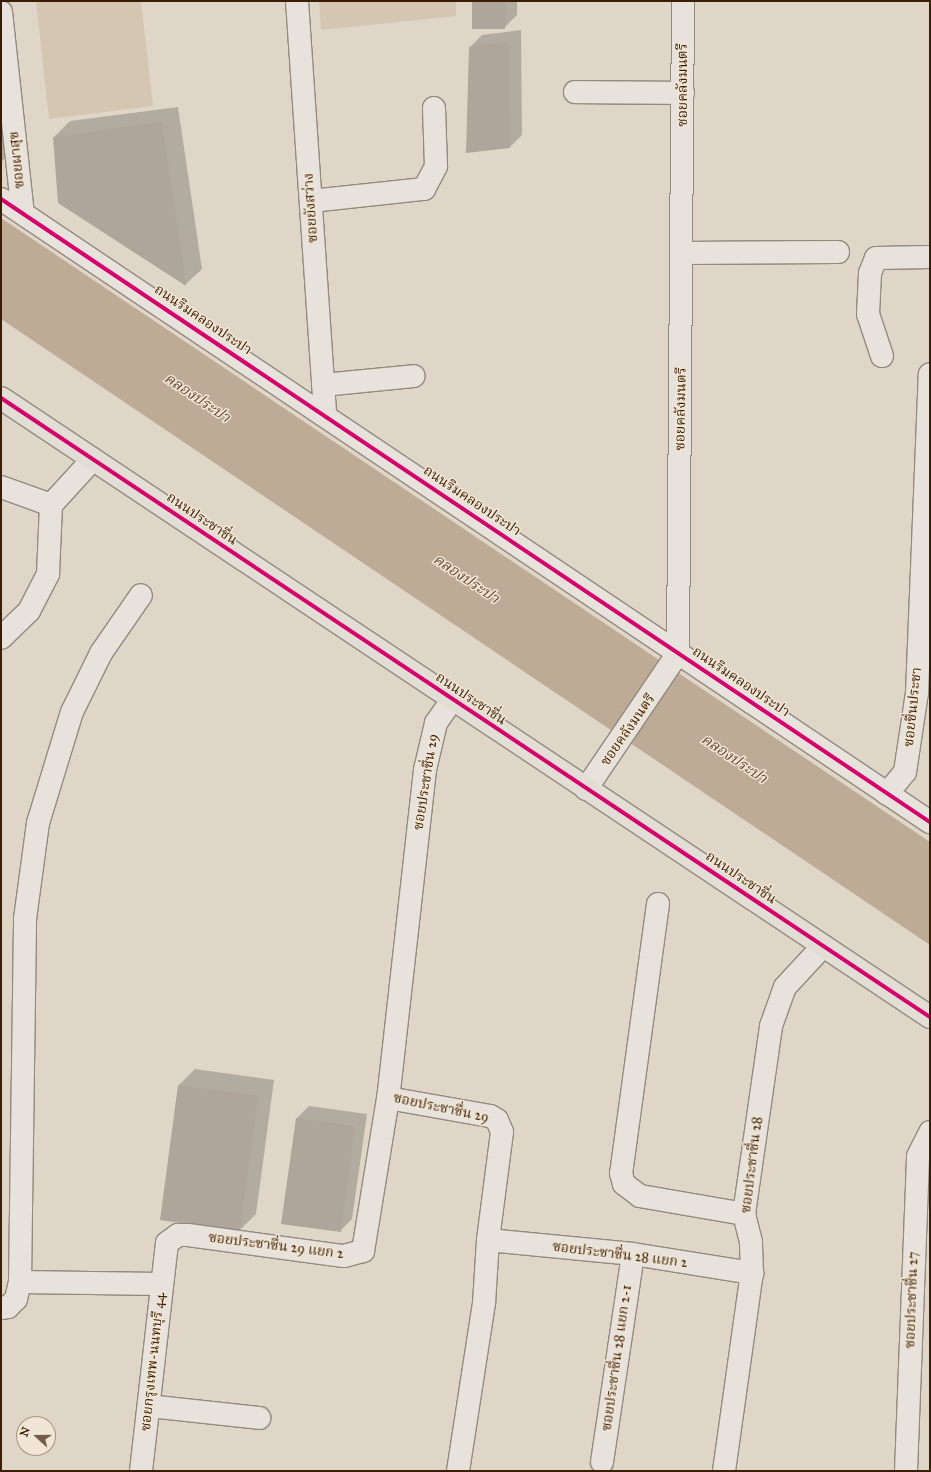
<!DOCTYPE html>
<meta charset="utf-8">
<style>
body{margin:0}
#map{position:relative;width:931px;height:1472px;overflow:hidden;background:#dfd6c8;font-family:"IM FELL Great Primer","Noto Serif Thai",serif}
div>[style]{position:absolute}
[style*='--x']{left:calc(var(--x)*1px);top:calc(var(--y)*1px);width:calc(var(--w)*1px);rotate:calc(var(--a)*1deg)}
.green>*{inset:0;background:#d4c6b1}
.water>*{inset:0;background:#bdab95}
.shadow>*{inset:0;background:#0003}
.building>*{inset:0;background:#aea69a}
.roads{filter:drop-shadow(1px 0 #938a7f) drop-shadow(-1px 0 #938a7f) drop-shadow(0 1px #938a7f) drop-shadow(0 -1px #938a7f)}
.minor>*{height:22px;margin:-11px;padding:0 11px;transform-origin:11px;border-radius:11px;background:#e7e2db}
.major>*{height:22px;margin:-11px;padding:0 11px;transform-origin:11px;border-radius:11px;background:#e2ddd5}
.cycleway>*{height:4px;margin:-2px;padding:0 2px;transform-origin:2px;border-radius:2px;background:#d6006c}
span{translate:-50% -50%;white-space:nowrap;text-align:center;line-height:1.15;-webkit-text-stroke:3px #f1e6d5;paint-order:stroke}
.street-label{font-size:14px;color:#3a1d04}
.water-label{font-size:15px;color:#63482f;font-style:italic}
.frame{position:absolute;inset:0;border:2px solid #3a1d04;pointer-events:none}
.north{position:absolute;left:16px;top:1416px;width:40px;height:40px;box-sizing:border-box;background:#f1e6d5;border:1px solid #a89681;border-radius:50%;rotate:291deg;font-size:11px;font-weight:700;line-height:16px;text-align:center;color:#3a1d04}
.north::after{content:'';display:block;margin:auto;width:14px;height:18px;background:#745e49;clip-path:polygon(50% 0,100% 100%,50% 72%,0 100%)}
</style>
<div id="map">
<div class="green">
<i style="clip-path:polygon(36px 1px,141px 1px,153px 106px,49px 119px)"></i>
<i style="clip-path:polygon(319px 1px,456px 1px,456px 16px,321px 30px)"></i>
</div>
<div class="water">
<i style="clip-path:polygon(1px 218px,930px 842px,930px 945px,1px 319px)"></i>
</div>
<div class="shadow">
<i style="clip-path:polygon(473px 1px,517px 1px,517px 15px,504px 28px)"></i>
<i style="clip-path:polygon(521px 30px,522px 135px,510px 147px,470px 47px,482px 35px)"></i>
<i style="clip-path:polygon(1px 32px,12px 151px,1px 162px)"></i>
<i style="clip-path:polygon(178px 107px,202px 269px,186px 284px,59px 202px,54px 137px,70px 121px)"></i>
<i style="clip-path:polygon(195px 1069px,274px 1080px,256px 1214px,240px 1230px,179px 1085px)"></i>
<i style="clip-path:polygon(309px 1106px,367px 1114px,352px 1219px,340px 1231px,297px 1118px)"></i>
</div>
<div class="building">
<i style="clip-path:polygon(472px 1px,506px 1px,505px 29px,472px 29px)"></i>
<i style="clip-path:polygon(509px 42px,510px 148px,466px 153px,469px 47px)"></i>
<i style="clip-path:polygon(162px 122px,186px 286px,58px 203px,53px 137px)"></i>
<i style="clip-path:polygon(178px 1085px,258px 1096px,240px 1231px,160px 1220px)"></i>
<i style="clip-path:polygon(296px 1118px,355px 1126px,341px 1232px,281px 1224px)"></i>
</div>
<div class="roads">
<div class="minor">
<i style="--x:297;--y:1;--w:414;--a:86.1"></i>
<i style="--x:1;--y:12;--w:202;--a:83.8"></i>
<i style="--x:575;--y:92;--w:108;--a:0.5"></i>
<i style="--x:1;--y:199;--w:1119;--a:33.85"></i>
<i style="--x:311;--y:201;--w:114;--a:-6.1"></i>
<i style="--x:424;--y:189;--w:26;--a:-62"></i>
<i style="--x:436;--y:166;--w:58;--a:-92"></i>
<i style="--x:682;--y:253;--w:156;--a:-0.4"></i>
<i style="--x:882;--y:356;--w:44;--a:-108.4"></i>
<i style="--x:868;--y:314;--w:41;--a:-87.2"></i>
<i style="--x:870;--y:273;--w:16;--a:-68"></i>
<i style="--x:876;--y:258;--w:54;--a:-1.1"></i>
<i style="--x:323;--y:385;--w:91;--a:-5.6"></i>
<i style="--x:1;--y:487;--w:53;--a:19.8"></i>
<i style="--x:1;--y:638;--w:39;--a:-44"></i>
<i style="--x:29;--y:611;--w:42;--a:-62.8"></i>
<i style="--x:48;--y:574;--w:69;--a:-87.5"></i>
<i style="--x:51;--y:505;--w:62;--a:-47.6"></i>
<i style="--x:452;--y:700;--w:28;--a:125"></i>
<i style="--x:436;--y:723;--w:48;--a:103.2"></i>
<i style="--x:425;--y:770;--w:330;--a:96.4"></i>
<i style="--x:388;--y:1098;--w:104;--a:10"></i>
<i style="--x:490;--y:1116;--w:8;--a:30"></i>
<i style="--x:497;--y:1120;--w:13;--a:67"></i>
<i style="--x:502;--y:1132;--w:109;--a:97.4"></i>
<i style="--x:488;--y:1240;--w:63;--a:93.6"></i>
<i style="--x:484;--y:1303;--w:170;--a:98.8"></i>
<i style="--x:586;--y:789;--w:164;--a:-55.9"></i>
<i style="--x:678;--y:653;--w:652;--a:-89.56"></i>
<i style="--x:887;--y:794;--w:28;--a:-51"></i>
<i style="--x:905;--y:772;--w:80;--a:-81.4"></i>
<i style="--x:917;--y:693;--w:319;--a:-87.7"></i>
<i style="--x:658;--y:904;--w:272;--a:97.8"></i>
<i style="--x:621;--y:1173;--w:11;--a:75"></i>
<i style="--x:624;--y:1184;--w:20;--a:37"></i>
<i style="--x:640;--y:1196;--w:106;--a:9.8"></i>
<i style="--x:488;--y:1240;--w:146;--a:5.5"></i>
<i style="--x:633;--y:1254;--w:121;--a:9.1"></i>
<i style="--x:20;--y:1282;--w:363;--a:-89.2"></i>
<i style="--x:25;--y:919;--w:97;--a:-82.3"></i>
<i style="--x:38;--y:823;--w:116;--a:-73"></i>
<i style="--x:72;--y:712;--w:66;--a:-63.8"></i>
<i style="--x:101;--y:653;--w:70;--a:-55.4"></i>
<i style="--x:1;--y:1308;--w:7;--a:-8"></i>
<i style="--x:8;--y:1307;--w:11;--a:-45"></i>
<i style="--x:16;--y:1299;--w:17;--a:-77"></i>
<i style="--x:20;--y:1282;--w:141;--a:0.8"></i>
<i style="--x:149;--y:1406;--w:111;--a:6.2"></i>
<i style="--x:602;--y:1462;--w:210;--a:-81.5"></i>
<i style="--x:141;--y:1471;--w:229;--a:-83.5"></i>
<i style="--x:167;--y:1243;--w:14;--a:-36"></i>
<i style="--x:178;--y:1235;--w:10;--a:0"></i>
<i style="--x:188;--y:1235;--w:157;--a:7.7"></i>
<i style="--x:344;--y:1256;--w:20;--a:-15"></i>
<i style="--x:363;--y:1251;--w:155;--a:-80.7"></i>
<i style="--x:724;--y:1471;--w:200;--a:-82"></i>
<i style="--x:752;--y:1273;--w:31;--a:-92"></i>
<i style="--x:751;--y:1242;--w:29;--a:-104"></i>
<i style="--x:744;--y:1214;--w:190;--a:-81.8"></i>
<i style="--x:771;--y:1026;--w:41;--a:-70.3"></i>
<i style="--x:785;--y:987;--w:56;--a:-47.2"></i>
<i style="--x:906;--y:1471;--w:315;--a:-87.8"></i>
<i style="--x:918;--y:1156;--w:27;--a:-63"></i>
</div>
<div class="major">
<i style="--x:1;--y:398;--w:1116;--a:33.68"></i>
</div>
</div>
<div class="cycleway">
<i style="--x:1;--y:199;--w:1119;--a:33.85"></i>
<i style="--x:1;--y:398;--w:1116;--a:33.68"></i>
</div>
<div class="street-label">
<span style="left:683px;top:85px;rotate:-90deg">ซอยคลังมนตรี</span>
<span style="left:17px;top:160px;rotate:-96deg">ซอยผาสุข</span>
<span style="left:311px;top:208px;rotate:-94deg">ซอยยังสว่าง</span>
<span style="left:203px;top:320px;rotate:34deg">ถนนริมคลองประปา</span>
<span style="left:681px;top:409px;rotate:-89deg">ซอยคลังมนตรี</span>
<span style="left:472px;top:501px;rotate:34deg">ถนนริมคลองประปา</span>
<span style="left:202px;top:519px;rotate:34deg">ถนนประชาชื่น</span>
<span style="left:741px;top:682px;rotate:34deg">ถนนริมคลองประปา</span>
<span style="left:471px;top:699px;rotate:34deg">ถนนประชาชื่น</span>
<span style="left:913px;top:707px;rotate:-84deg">ซอยชื่นประชา</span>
<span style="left:628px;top:730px;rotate:-55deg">ซอยคลังมนตรี</span>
<span style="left:426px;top:782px;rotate:-81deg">ซอยประชาชื่น 29</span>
<span style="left:741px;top:878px;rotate:34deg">ถนนประชาชื่น</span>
<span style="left:441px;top:1108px;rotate:12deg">ซอยประชาชื่น 29</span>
<span style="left:752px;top:1165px;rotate:-83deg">ซอยประชาชื่น 28</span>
<span style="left:276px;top:1246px;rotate:7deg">ซอยประชาชื่น 29 แยก 2</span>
<span style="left:620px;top:1255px;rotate:7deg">ซอยประชาชื่น 28 แยก 2</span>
<span style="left:912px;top:1300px;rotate:-88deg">ซอยประชาชื่น 27</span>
<span style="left:617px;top:1358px;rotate:-82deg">ซอยประชาชื่น 28 แยก 2-1</span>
<span style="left:153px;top:1362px;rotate:-84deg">ซอยกรุงเทพ-นนทบุรี 44</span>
</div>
<div class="water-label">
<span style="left:197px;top:398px;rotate:34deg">คลองประปา</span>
<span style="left:466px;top:579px;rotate:34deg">คลองประปา</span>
<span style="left:734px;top:759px;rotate:34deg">คลองประปา</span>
</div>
<div class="frame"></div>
<div class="north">N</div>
</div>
